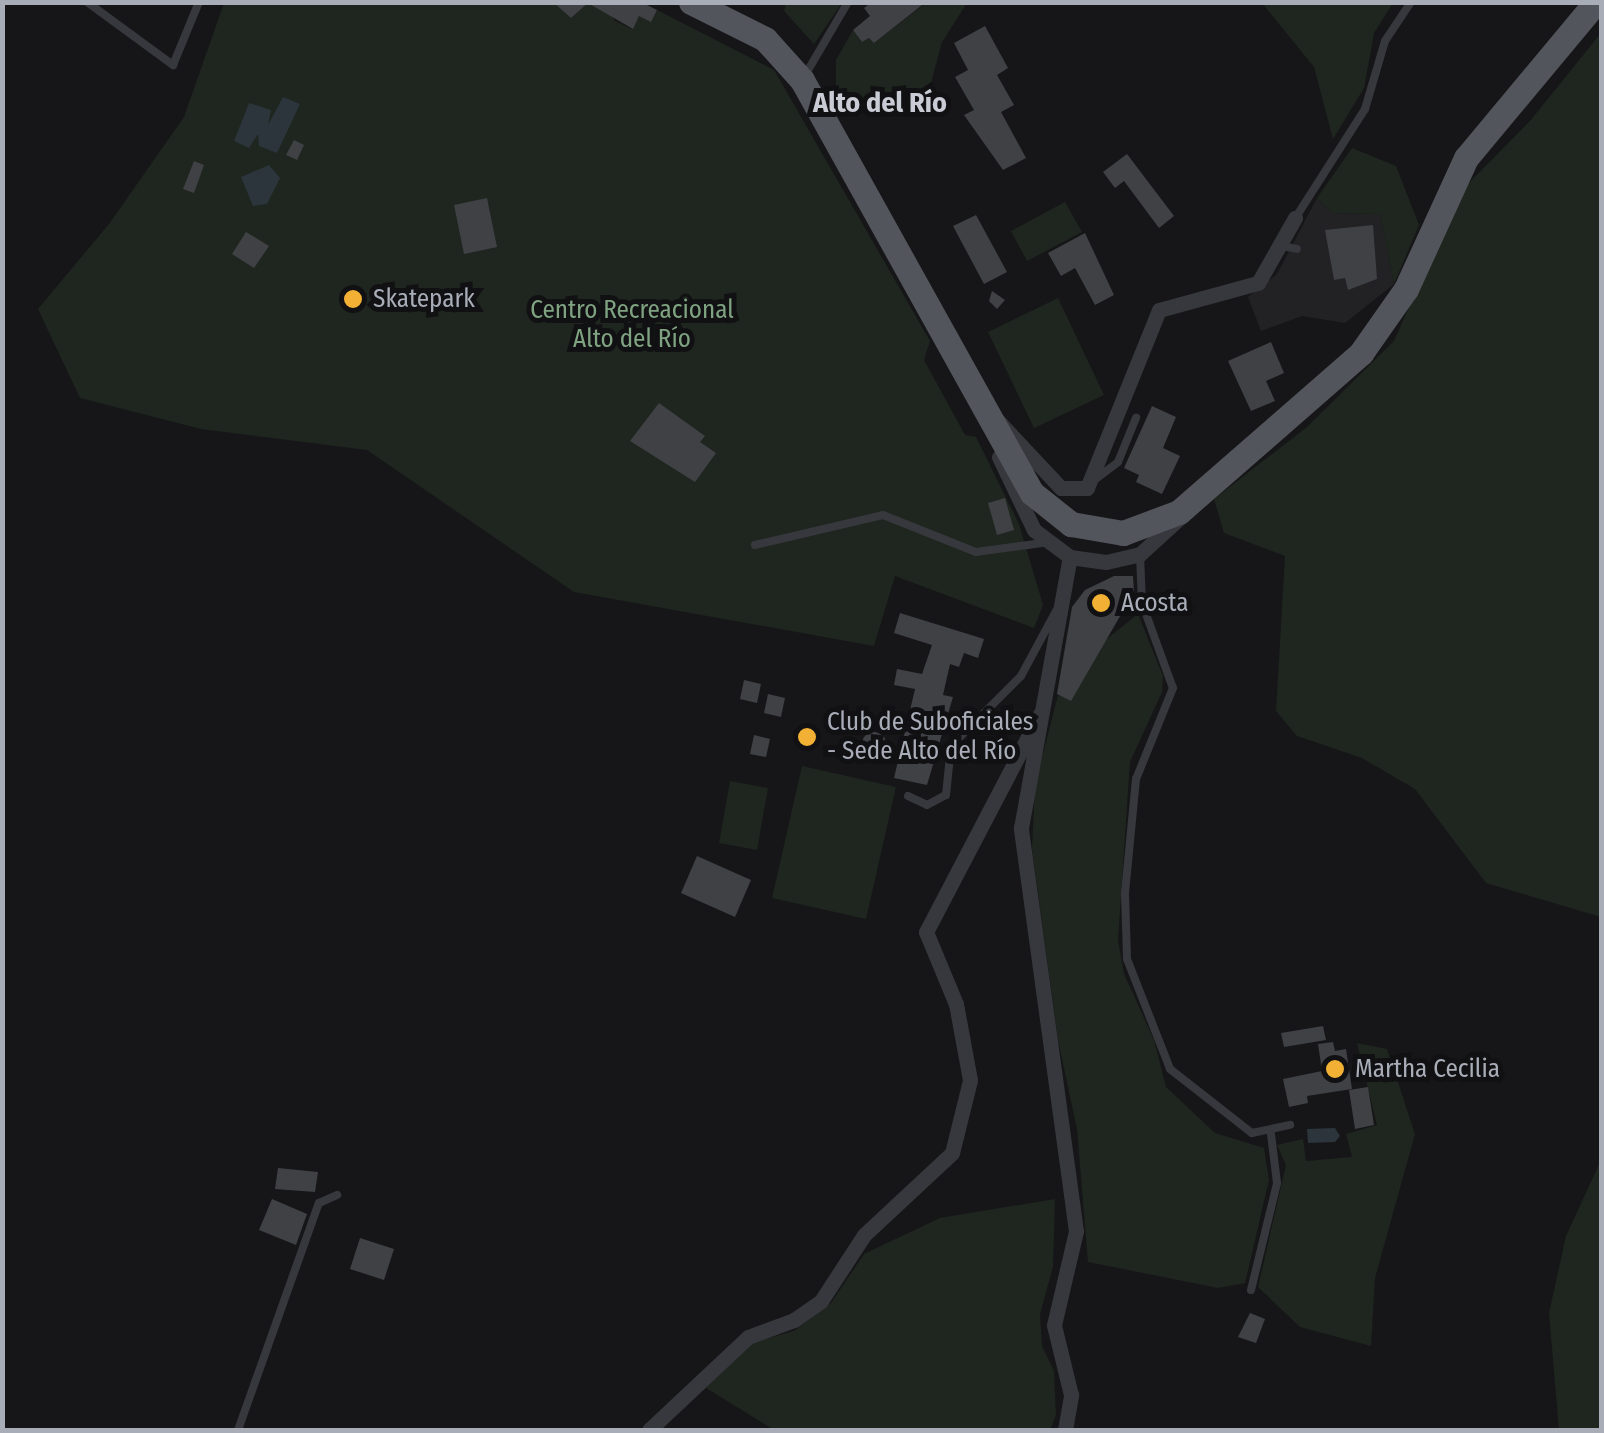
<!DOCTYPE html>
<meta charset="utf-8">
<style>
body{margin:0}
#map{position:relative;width:1604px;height:1433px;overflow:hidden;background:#161618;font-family:"Fira Sans Condensed",sans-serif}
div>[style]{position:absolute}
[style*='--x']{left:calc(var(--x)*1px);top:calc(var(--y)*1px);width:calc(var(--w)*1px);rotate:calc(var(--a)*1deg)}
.built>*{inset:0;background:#222225}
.green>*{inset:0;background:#1e261f}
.water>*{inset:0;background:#2c353c}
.building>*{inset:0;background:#404145}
.round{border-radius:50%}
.lane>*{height:8px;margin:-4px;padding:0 4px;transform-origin:4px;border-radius:4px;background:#37383d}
.street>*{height:15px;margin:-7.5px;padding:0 7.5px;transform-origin:7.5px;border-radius:7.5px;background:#37383d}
.primary>*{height:25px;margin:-12.5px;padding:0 12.5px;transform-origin:12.5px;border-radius:12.5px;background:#53555c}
.dots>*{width:28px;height:28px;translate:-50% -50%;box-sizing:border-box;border:5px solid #111113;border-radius:50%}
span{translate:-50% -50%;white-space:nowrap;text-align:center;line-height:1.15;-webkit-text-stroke:10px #111113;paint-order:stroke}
.poi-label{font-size:25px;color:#a8adb8}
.left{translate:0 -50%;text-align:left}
.park-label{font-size:25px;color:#7fa381}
.neighbourhood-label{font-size:28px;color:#c9ccd4;font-weight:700}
.frame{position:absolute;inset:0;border:5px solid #a8adb8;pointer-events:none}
</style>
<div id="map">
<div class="built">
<i style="clip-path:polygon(1317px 198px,1332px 213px,1380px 214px,1394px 284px,1345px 323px,1302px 316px,1261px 331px,1248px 297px,1277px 274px)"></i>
</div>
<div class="green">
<i style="clip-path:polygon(564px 2px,560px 8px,571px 18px,588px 3px,606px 5px,615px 21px,632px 29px,639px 16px,651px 21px,657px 10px,774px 70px,930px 341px,924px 360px,965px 435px,976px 437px,1019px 524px,1043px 605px,1034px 628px,895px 576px,874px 646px,574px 592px,367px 450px,201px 429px,80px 398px,38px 309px,109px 224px,184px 117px,224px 3px)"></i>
<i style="clip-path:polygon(786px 3px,786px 2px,842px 3px,814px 44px,784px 11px)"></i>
<i style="clip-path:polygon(926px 3px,967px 3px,942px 42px,931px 83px,907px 103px,845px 108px,836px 87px,836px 60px,853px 30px,862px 42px,869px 38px,874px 43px)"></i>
<i style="clip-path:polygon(1262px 3px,1393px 3px,1374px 33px,1364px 88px,1333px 139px,1314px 67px)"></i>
<i style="clip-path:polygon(1601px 33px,1601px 917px,1486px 883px,1415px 789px,1362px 758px,1297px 736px,1276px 711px,1285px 556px,1224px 533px,1214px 499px,1307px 427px,1394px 341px,1460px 192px,1530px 121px)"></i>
<i style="clip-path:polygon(1352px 148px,1396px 166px,1419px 225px,1394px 284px,1380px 214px,1332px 213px,1317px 198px)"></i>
<i style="clip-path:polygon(1065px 202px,1082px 232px,1027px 261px,1011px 231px)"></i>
<i style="clip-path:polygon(1058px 298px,1104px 395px,1034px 428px,988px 332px)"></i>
<i style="clip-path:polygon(1138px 614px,1163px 676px,1162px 692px,1130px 762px,1118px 940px,1124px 974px,1154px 1040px,1166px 1087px,1215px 1133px,1264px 1148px,1269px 1180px,1245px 1283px,1218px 1288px,1088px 1262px,1077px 1129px,1058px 1040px,1032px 849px,1035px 785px,1058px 695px,1071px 700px,1098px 646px)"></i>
<i style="clip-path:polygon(802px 766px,896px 787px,866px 919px,772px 898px)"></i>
<i style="clip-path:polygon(730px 781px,768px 788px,757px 850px,719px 843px)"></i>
<i style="clip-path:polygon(1357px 1043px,1387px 1049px,1415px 1134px,1375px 1278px,1371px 1346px,1300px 1327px,1258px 1287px,1286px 1165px,1277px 1145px,1303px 1139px,1306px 1161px,1352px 1157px,1346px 1134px,1377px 1125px)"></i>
<i style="clip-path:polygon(1601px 1160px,1601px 1430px,1559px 1430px,1549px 1313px,1566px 1236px)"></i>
<i style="clip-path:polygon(1055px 1199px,1053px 1267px,1040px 1314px,1042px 1346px,1054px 1371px,1056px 1415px,1050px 1430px,774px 1430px,706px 1388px,748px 1344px,794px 1331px,831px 1303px,864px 1254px,940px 1218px)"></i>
</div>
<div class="water">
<i style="clip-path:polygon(283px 97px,300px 104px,277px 153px,259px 146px,258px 134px,249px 148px,234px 141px,249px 103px,271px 110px,268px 125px)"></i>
<i style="clip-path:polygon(269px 165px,280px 178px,267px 204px,253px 206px,241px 177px)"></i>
<i style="clip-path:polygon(1335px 1128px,1340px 1136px,1335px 1142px,1308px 1143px,1307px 1129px)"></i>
</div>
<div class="building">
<i style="clip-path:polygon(553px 2px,641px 2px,657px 10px,651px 22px,639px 16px,633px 29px,588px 3px,571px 18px)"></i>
<i style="clip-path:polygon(872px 2px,926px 2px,874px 43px,869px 38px,862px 42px,853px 30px,870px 16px,864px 8px)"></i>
<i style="clip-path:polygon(985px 26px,1008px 68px,997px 75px,1014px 105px,1001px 112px,1026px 158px,1003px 170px,964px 115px,974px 110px,955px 77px,968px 70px,954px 43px)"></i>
<i style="clip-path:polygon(294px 140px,304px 145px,297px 160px,286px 155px)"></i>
<i style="clip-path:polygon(1127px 154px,1174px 216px,1159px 228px,1124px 181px,1115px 188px,1103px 172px)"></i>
<i style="clip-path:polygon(194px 161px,204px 165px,194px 193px,183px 189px)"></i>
<i style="clip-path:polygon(487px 198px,497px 247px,464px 254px,454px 205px)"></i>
<i style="clip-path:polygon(976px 215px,1007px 272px,984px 284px,953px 226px)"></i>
<i style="clip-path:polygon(1373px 225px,1377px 279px,1348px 290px,1345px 278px,1334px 280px,1325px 230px)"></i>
<i style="clip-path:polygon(246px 232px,269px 246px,254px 268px,232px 254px)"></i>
<i style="clip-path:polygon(1085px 233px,1114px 295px,1095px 305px,1075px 268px,1061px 276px,1048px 253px)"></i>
<i style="clip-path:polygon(992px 291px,1005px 300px,997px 309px,989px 301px)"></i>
<i style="clip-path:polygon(1271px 342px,1284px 373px,1266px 381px,1275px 401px,1251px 411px,1228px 361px)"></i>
<i style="clip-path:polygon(659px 403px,705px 436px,700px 442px,716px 453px,695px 482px,630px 441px)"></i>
<i style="clip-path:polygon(1152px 406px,1176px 417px,1163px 448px,1180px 456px,1162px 494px,1136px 482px,1139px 475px,1124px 468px)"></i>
<i style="clip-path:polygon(1005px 498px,1014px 530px,997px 535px,988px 503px)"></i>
<i style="clip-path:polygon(1114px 576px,1133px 576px,1134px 592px,1071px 701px,1057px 694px,1072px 607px,1085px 590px)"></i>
<i style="clip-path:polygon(900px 613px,984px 639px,978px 658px,964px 653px,959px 667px,950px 664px,943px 695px,953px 697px,927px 785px,894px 778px,915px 689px,894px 685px,897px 669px,922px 674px,932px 645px,894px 633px)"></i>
<i style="clip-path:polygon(744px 680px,761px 684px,757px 703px,740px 699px)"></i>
<i style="clip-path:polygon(768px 694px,785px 698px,781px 717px,764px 713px)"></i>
<i class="round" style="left:862px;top:732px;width:24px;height:24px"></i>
<i style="clip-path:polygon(754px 735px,770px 739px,766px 757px,750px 754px)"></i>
<i style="clip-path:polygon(697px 856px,751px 880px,735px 917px,681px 893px)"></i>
<i style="clip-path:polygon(1323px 1026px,1326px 1040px,1284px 1047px,1281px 1033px)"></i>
<i style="clip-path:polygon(1333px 1042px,1335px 1051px,1346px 1049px,1352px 1089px,1307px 1096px,1308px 1103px,1289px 1107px,1283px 1079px,1322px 1071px,1318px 1044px)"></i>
<i style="clip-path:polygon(1368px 1087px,1374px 1125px,1355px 1129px,1349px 1090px)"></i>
<i style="clip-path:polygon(278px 1168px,318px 1172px,315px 1192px,275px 1189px)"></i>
<i style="clip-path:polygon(272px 1199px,307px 1214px,296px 1245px,259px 1230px)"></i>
<i style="clip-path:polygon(360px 1238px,394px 1249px,384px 1280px,350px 1269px)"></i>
<i style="clip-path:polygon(1250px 1313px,1265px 1319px,1256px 1343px,1238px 1337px)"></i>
</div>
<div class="lane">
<i style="--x:87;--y:2;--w:107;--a:36.2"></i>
<i style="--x:173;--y:65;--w:68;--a:-67.6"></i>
<i style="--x:804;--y:77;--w:87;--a:-59.6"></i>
<i style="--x:1296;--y:217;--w:128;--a:-57.4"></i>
<i style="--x:1365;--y:109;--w:71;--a:-73.6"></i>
<i style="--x:1385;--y:41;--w:47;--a:-56.3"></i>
<i style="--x:1282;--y:246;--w:15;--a:11"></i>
<i style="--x:1093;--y:481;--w:31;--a:-37"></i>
<i style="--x:1118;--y:462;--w:48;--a:-67.8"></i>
<i style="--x:755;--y:545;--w:131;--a:-13.2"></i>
<i style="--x:883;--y:515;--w:100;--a:21.7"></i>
<i style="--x:976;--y:552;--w:68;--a:-7.7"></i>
<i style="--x:1140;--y:554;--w:49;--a:87.7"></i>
<i style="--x:1142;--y:603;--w:90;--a:70"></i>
<i style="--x:1173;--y:688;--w:98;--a:112.1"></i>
<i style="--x:1136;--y:779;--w:116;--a:95.5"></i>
<i style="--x:1125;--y:894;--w:65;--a:88.2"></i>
<i style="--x:1127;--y:959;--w:118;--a:68.6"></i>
<i style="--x:1170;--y:1069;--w:104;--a:38"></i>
<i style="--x:1252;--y:1133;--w:39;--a:-12"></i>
<i style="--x:908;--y:796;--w:21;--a:25"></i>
<i style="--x:927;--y:805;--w:21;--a:-28"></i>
<i style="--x:946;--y:795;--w:49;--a:-84.2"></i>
<i style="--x:951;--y:746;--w:99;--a:-45"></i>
<i style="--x:1021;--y:676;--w:74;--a:-61.7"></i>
<i style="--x:1251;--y:1290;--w:110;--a:-76.3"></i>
<i style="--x:1277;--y:1183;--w:49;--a:-97"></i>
<i style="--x:238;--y:1430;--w:241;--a:-70.4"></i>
<i style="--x:319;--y:1203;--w:20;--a:-24"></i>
</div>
<div class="street">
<i style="--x:998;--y:421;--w:92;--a:46.8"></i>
<i style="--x:1061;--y:488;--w:26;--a:0"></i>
<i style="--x:1087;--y:488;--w:192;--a:-68"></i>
<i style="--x:1159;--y:310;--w:103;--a:-15.3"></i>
<i style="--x:1258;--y:283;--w:75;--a:-60.4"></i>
<i style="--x:999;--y:457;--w:81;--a:64.4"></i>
<i style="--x:1034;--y:530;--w:45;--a:36.9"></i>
<i style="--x:1070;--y:557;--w:36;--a:8"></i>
<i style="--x:1106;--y:562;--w:35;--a:-13"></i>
<i style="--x:1140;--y:554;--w:62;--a:-42.4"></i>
<i style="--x:649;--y:1430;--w:136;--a:-43.2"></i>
<i style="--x:748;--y:1337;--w:49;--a:-20.3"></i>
<i style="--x:794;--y:1320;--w:33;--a:-35"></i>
<i style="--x:821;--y:1301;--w:79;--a:-56.9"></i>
<i style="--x:864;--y:1235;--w:120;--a:-43"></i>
<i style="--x:952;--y:1153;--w:75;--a:-76.1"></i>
<i style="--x:970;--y:1080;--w:77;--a:-100.4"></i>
<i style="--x:956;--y:1004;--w:78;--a:-112.6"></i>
<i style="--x:926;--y:932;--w:246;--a:-62.4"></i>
<i style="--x:1065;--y:1430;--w:36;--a:-80"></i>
<i style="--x:1071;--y:1395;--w:72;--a:-103.7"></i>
<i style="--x:1054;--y:1325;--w:97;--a:-76.8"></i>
<i style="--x:1076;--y:1231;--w:407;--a:-97.8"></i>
<i style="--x:1021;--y:828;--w:275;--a:-79.8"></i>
</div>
<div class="primary">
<i style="--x:691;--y:2;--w:83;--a:26.6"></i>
<i style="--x:765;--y:39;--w:55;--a:47.9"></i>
<i style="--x:802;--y:80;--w:473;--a:60.9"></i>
<i style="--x:1032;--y:493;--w:50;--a:38.5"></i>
<i style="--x:1071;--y:524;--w:53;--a:9.8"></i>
<i style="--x:1123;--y:533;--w:60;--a:-20.6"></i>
<i style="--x:1179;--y:512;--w:242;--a:-41.1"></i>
<i style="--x:1361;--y:353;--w:78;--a:-54.9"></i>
<i style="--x:1406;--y:289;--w:144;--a:-65.4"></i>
<i style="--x:1466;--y:158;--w:203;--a:-50.2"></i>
</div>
<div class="dots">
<i style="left:353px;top:299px;background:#f2b134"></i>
<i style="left:1101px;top:603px;background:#f2b134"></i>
<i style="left:807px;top:737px;background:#f2b134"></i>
<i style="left:1335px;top:1069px;background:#f2b134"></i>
</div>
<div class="poi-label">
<span class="left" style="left:373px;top:299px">Skatepark</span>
<span class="left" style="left:1121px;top:603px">Acosta</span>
<span class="left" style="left:827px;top:737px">Club de Suboficiales<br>- Sede Alto del Río</span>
<span class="left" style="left:1355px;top:1069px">Martha Cecilia</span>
</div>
<div class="park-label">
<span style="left:632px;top:325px">Centro Recreacional<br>Alto del Río</span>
</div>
<div class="neighbourhood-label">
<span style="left:880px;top:103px">Alto del Río</span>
</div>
<div class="frame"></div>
</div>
